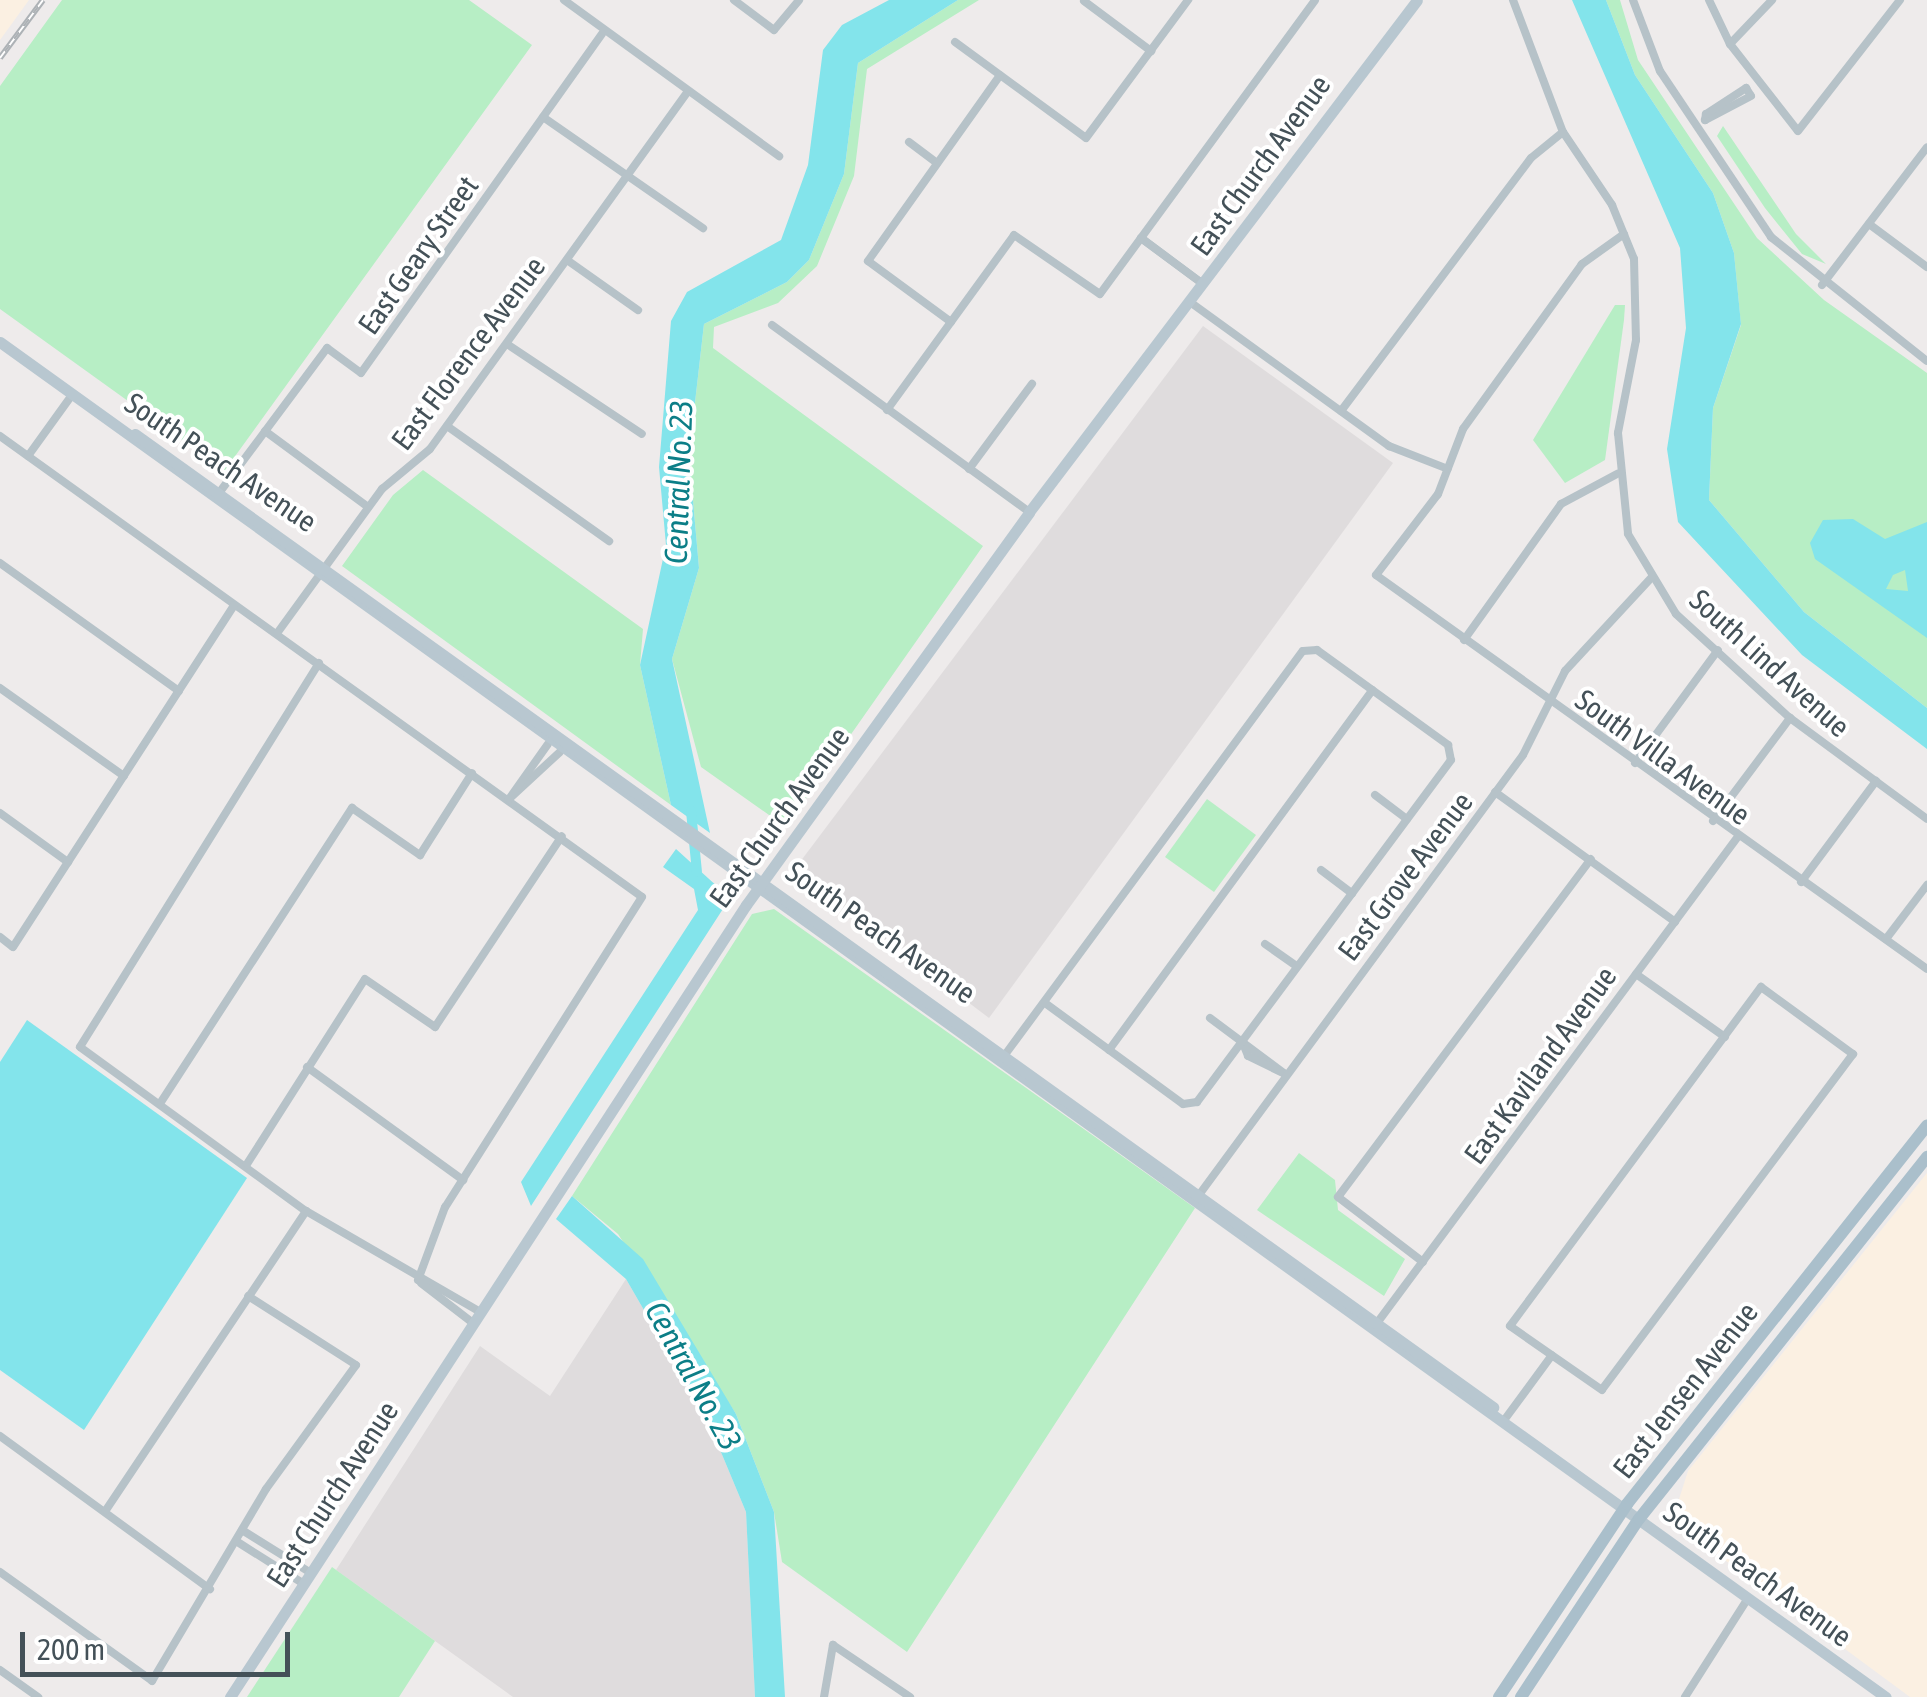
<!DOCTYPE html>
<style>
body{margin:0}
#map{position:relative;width:1927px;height:1697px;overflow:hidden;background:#eeebeb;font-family:"Asap Condensed",sans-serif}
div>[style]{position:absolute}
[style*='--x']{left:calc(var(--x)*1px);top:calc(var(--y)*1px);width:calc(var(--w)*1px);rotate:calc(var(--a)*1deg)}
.commercial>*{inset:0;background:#fbf0e2}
.education>*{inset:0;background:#dfdcdd}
.green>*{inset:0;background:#b7eec5}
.water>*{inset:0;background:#83e4eb}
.canal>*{height:10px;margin:-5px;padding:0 5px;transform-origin:5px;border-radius:5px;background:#83e4eb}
.street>*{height:8px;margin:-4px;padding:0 4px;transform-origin:4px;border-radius:4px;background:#b6c2c8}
.secondary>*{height:11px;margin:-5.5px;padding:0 5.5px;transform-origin:5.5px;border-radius:5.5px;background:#b8c7d0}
.primary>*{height:12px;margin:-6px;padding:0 6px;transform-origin:6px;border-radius:6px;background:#aabfcb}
.rail>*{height:6px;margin-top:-3px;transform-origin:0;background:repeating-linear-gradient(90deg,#fff 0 8px,#adb2b6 0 16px);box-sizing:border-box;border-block:2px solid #adb2b6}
span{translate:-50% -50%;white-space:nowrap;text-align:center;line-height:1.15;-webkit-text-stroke:8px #fff;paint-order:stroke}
.street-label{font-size:30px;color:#445158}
.water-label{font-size:32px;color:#0c7e87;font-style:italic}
.scale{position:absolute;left:20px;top:1632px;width:270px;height:45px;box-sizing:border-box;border:5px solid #445158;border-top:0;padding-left:12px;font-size:30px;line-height:35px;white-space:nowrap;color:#445158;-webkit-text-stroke:8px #fff;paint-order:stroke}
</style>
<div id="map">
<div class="commercial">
<i style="clip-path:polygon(0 0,29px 0,0 40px)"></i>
<i style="clip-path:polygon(1927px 1173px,1927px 1697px,1910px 1697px,1672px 1521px,1688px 1471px)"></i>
</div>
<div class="education">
<i style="clip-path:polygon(1203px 326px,1393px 463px,989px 1018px,794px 870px)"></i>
<i style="clip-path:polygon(626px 1279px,708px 1421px,746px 1512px,755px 1697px,513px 1697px,336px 1570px,480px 1346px,550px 1396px)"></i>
</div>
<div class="green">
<i style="clip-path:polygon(62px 0,469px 0,532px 45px,220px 477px,217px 465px,0 309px,0 86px)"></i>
<i style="clip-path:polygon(958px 0,979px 0,867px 69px,854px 176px,817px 266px,778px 303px,714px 327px,713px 348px,983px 546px,786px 827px,701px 767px,672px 659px,699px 568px,689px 455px,704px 324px,787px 282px,809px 260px,844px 174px,858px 63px)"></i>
<i style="clip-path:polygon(1606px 0,1620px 0,1638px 60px,1757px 238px,1824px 300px,1927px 373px,1927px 708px,1804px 612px,1709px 500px,1713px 408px,1741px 325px,1734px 253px,1713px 193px,1635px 75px)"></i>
<i style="clip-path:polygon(1723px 126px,1796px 234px,1826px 264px,1802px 254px,1765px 208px,1717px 136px)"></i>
<i style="clip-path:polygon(1615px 305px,1625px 305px,1624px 320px,1605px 460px,1565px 483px,1533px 440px)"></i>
<i style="clip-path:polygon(423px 470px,643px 629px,640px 665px,671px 805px,342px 566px,393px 495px)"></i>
<i style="clip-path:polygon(1207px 799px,1256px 835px,1214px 892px,1165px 857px)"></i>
<i style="clip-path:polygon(774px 909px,1195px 1208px,907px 1652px,782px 1562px,774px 1512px,736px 1414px,618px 1234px,572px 1196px,752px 914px)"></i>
<i style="clip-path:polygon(1299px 1153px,1335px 1180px,1338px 1210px,1405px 1259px,1384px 1296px,1257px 1210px)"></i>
<i style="clip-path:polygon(332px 1567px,435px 1641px,399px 1697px,247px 1697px)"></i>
</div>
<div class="water">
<i style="clip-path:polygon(889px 0,958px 0,858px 63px,844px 174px,809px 260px,787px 282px,704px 324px,689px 455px,699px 568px,672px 659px,710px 833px,671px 805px,640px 665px,666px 545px,659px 467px,671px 321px,687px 292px,781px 240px,808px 165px,823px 50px,842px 25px)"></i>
<i style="clip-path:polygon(1572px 0,1606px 0,1635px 75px,1713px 193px,1734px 253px,1741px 324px,1713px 408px,1709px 500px,1804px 612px,1927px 708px,1927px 749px,1802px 655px,1678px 522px,1667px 449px,1686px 328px,1680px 248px)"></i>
<i style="clip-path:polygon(evenodd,1853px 519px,1885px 539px,1927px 522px,1927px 638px,1815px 559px,1810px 543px,1823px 520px,1853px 519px,1905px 570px,1908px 591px,1886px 589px,1893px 575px,1905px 570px)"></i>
<i style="clip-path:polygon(676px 849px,730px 898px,531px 1206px,521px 1182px,698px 910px,694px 889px,663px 867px)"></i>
<i style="clip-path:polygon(27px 1020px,247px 1178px,84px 1430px,0 1370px,0 1062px)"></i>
<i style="clip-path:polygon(572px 1196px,643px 1259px,736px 1414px,774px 1512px,785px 1697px,755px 1697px,746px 1512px,708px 1421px,626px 1279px,556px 1219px)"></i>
</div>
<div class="canal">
<i style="--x:691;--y:811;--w:61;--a:84.4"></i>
</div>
<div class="street">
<i style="--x:564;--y:0;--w:266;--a:36"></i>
<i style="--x:734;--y:0;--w:50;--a:36.9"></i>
<i style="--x:774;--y:30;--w:39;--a:-50"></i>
<i style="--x:1513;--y:0;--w:141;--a:69.3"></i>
<i style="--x:1563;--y:132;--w:88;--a:56.1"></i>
<i style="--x:1612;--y:205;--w:58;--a:67.8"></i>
<i style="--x:1634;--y:259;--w:81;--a:88.6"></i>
<i style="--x:1636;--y:340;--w:95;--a:101"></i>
<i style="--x:1618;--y:433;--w:101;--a:84.3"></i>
<i style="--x:1628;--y:534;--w:93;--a:59"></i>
<i style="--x:1676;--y:614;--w:154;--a:42.4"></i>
<i style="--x:1790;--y:718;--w:170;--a:36.4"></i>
<i style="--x:1633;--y:0;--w:76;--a:69.2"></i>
<i style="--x:1660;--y:71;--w:200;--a:56.2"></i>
<i style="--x:1771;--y:237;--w:199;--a:38.5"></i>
<i style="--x:1709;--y:0;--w:49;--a:64.5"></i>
<i style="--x:1730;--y:44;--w:110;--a:52"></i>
<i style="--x:1798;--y:131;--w:166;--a:-52.1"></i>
<i style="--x:1084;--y:1;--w:84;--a:36.7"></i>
<i style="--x:955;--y:42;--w:162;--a:36.2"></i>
<i style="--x:1086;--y:138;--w:172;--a:-53.5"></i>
<i style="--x:1730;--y:44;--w:61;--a:-46.3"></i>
<i style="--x:1746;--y:88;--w:9;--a:58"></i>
<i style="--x:1751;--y:96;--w:52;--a:152.4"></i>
<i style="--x:1705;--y:120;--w:6;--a:-81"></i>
<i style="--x:1706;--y:114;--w:48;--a:-33"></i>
<i style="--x:543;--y:117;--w:195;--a:34.8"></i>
<i style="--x:909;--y:142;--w:35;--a:37"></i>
<i style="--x:1869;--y:224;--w:72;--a:36.6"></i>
<i style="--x:1624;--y:234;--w:52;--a:144.5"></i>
<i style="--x:1582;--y:264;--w:203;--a:125.8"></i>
<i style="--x:1463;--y:429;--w:70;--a:111"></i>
<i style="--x:1438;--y:494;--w:102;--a:127.4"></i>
<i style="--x:1376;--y:575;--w:677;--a:35.57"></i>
<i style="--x:1141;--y:238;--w:77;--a:36.6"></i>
<i style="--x:1141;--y:238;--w:77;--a:36.6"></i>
<i style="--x:567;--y:260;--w:87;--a:35.2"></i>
<i style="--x:1822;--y:285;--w:173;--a:-52.7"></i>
<i style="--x:1190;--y:302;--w:246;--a:35.9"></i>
<i style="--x:1389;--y:446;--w:63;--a:21.3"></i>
<i style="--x:951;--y:322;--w:103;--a:-143.7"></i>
<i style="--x:868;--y:261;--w:228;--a:-54.6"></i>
<i style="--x:772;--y:325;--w:318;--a:36"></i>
<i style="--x:507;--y:344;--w:162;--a:33.7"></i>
<i style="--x:887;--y:410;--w:216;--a:-54"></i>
<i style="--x:1014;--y:235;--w:104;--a:34.5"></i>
<i style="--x:1100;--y:294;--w:364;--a:-53.8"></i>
<i style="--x:1341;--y:411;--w:316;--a:-53.1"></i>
<i style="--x:1531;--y:158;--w:41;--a:-39.1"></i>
<i style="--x:447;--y:426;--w:199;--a:35.4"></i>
<i style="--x:265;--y:431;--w:128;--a:36.4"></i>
<i style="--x:0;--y:436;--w:790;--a:35.68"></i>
<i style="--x:642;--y:897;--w:367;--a:122.4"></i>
<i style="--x:445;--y:1207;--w:78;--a:110.3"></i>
<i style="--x:28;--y:456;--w:75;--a:-54.2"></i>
<i style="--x:969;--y:469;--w:106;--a:-53.5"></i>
<i style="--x:222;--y:489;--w:176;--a:-53.3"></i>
<i style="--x:327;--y:348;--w:42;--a:36.3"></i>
<i style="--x:361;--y:373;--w:416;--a:-54.6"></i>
<i style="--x:0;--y:563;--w:220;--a:35.6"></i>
<i style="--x:278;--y:632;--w:177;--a:-54"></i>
<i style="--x:382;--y:489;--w:62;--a:-39.8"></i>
<i style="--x:430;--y:449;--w:439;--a:-54.2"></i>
<i style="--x:1464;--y:640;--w:167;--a:-54.5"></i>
<i style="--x:1561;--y:504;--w:64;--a:-28.2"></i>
<i style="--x:319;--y:663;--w:452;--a:121.9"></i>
<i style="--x:80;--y:1047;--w:279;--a:36"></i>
<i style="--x:306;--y:1211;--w:201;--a:30.1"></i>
<i style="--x:0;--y:688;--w:152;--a:35.4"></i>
<i style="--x:1635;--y:763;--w:140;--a:-53.7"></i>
<i style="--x:1495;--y:792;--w:222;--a:35.8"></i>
<i style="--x:1375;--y:795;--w:40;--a:37"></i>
<i style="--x:509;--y:799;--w:69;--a:-42.7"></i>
<i style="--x:509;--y:799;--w:67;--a:-54.7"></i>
<i style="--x:0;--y:813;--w:84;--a:35.8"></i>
<i style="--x:1713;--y:821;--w:129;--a:-53.2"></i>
<i style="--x:1321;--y:870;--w:39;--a:37"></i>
<i style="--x:1801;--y:882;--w:126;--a:-53.4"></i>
<i style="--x:0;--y:937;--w:16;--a:38"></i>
<i style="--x:13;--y:947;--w:407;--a:-57.1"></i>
<i style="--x:1886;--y:939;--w:68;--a:-52.8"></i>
<i style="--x:1265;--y:944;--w:39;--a:35"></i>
<i style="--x:1636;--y:974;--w:109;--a:35.3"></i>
<i style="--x:1761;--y:987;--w:114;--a:36.1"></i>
<i style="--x:1853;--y:1054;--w:419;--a:126.8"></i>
<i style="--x:1602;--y:1390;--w:112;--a:-145.2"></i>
<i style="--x:1510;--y:1326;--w:422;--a:-53.5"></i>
<i style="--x:1210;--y:1018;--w:94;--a:36.7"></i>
<i style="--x:1242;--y:1041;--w:16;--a:68"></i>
<i style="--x:1248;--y:1056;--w:41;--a:25.9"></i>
<i style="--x:1109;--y:1050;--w:446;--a:-53.8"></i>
<i style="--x:1007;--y:1052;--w:498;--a:-53.6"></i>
<i style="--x:1303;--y:651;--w:14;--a:-4"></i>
<i style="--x:1317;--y:650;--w:162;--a:35.9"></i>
<i style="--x:1448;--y:745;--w:15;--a:79"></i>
<i style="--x:1451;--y:760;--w:426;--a:126.6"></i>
<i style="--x:1197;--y:1102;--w:14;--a:172"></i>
<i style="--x:1183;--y:1104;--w:171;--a:-143.8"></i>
<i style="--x:307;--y:1067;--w:193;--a:35.9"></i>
<i style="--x:161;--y:1102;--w:351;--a:-57"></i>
<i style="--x:352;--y:808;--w:83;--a:34.7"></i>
<i style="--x:420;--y:855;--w:97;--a:-57.6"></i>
<i style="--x:247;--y:1164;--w:219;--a:-57.5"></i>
<i style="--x:365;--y:979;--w:85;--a:34.4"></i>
<i style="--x:435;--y:1027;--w:229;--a:-56.4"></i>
<i style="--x:1196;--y:1199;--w:551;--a:-53.63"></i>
<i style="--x:1523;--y:755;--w:94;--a:-63.4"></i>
<i style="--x:1565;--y:671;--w:127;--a:-47.2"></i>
<i style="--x:1423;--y:1262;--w:107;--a:-142.6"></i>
<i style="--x:1338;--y:1197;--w:422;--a:-53.2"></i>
<i style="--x:421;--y:1283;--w:66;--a:37.6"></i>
<i style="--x:1380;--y:1319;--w:599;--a:-53.42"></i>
<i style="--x:1505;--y:1419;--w:79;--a:-53.7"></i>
<i style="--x:0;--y:1436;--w:260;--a:36.1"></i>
<i style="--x:106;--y:1510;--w:360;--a:-56.2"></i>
<i style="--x:242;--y:1530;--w:81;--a:31.9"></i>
<i style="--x:236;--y:1541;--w:80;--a:32.3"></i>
<i style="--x:0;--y:1572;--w:187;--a:35.6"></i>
<i style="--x:152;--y:1681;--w:223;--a:-59.3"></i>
<i style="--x:266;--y:1489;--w:153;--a:-54"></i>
<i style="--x:356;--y:1365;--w:128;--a:-147.4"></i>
<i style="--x:0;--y:1670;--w:47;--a:35.4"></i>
<i style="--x:824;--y:1697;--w:53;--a:-80.2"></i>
<i style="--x:833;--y:1645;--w:93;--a:34"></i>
<i style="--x:1685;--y:1697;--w:117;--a:-57.5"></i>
</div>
<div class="secondary">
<i style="--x:0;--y:342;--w:2322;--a:35.7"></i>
<i style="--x:135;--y:434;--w:1671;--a:35.62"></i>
<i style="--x:230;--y:1697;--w:945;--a:-56.92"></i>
<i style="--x:746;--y:905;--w:484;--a:-54.2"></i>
<i style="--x:1029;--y:512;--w:642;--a:-52.84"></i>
</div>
<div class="primary">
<i style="--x:1499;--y:1697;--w:232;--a:-56.4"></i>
<i style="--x:1627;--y:1504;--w:483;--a:-51.6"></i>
<i style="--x:1521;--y:1697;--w:214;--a:-56.5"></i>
<i style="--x:1639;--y:1519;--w:463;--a:-51.5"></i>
</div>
<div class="rail">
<i style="--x:0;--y:58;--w:72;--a:-53.4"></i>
</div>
<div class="street-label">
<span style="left:1260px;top:165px;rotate:-54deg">East Church Avenue</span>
<span style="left:418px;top:255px;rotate:-55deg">East Geary Street</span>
<span style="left:468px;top:353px;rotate:-53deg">East Florence Avenue</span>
<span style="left:221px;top:462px;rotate:34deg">South Peach Avenue</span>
<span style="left:1770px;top:663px;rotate:42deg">South Lind Avenue</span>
<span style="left:1663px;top:757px;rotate:36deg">South Villa Avenue</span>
<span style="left:779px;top:817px;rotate:-54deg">East Church Avenue</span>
<span style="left:1405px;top:876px;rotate:-53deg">East Grove Avenue</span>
<span style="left:881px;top:932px;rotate:35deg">South Peach Avenue</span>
<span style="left:1540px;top:1065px;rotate:-54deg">East Kaviland Avenue</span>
<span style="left:1685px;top:1390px;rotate:-52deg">East Jensen Avenue</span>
<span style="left:332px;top:1494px;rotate:-57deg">East Church Avenue</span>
<span style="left:1758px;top:1574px;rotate:36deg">South Peach Avenue</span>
</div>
<div class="water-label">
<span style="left:679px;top:482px;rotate:-88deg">Central No. 23</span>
<span style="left:693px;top:1376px;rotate:61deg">Central No. 23</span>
</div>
<div class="scale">200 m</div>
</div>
